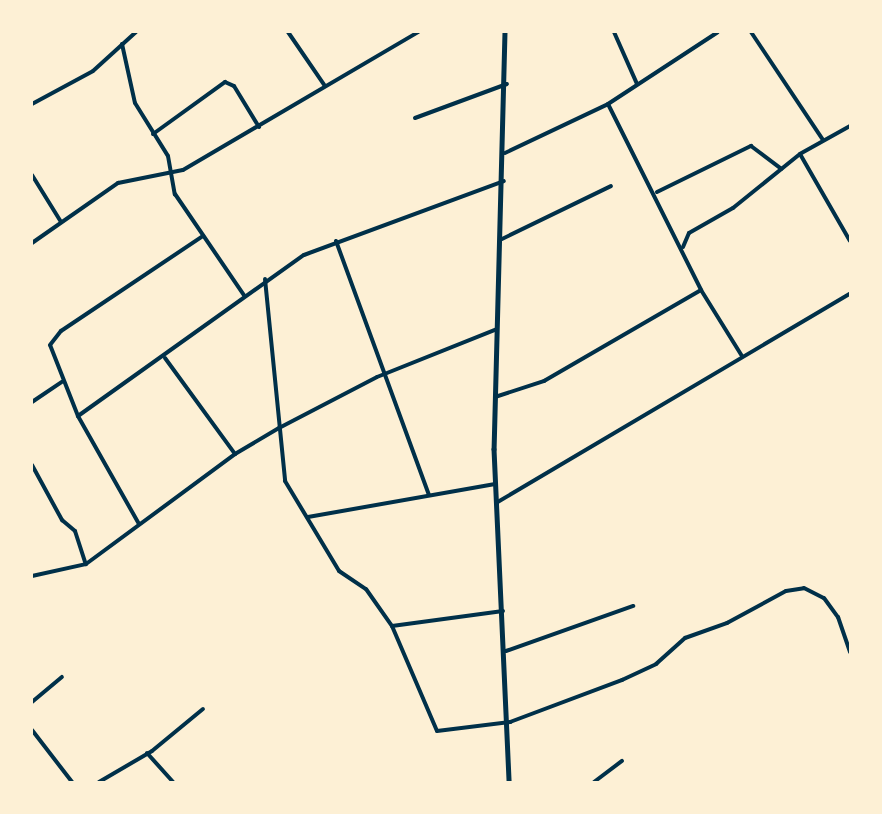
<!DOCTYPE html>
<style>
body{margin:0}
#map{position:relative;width:882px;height:814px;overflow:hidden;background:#fdf0d5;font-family:Cabin,sans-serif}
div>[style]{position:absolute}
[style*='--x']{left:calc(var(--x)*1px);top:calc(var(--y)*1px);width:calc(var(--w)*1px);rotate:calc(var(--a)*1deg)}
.minor>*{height:4px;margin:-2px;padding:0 2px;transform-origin:2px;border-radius:2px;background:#003049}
.tertiary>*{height:4.5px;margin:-2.25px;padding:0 2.25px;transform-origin:2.25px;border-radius:2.25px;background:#003049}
span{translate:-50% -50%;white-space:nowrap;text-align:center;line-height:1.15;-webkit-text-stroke:4.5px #fdf0d5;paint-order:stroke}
.frame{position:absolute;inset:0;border:33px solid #fdf0d5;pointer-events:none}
</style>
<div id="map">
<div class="minor">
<i style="--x:288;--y:32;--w:65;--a:55.6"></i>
<i style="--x:614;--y:32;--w:57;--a:66.1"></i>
<i style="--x:751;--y:32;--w:130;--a:56.3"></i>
<i style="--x:122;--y:44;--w:60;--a:77.6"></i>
<i style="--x:135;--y:103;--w:62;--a:58.1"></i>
<i style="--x:168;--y:156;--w:39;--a:80"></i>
<i style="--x:175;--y:194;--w:122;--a:55.7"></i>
<i style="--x:32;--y:104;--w:69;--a:-28.4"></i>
<i style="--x:93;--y:71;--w:58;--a:-42.2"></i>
<i style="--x:608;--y:104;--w:208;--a:63.4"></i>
<i style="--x:701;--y:290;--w:78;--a:58.2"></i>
<i style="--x:415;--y:118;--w:98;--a:-20.3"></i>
<i style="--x:850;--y:126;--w:57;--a:150.8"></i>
<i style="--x:800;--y:154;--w:100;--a:60.1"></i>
<i style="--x:153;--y:134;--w:89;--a:-35.8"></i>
<i style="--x:225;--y:82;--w:10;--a:24"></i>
<i style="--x:234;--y:86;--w:48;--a:58.6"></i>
<i style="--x:505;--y:153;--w:114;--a:-25.4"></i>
<i style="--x:608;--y:104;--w:131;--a:-33.2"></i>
<i style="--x:32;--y:175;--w:55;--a:58.3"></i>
<i style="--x:657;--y:192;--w:105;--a:-26.1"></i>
<i style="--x:751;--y:146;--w:38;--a:37"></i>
<i style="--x:502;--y:239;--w:121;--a:-25.9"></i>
<i style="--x:336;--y:241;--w:270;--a:69.9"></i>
<i style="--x:32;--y:243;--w:105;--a:-34.9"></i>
<i style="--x:118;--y:183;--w:66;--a:-11.3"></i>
<i style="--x:183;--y:170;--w:273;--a:-30.4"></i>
<i style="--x:683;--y:247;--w:15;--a:-67"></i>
<i style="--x:689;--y:233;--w:51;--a:-29.6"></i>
<i style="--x:733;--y:208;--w:86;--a:-38.9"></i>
<i style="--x:265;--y:279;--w:203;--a:84.3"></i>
<i style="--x:285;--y:481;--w:105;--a:59"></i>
<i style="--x:339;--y:571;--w:32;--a:34"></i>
<i style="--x:366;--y:589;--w:45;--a:54.9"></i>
<i style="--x:392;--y:626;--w:114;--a:66.8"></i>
<i style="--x:437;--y:731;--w:74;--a:-7"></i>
<i style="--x:510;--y:722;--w:120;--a:-20.6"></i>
<i style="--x:622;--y:680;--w:38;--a:-25"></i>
<i style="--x:656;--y:664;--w:39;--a:-42"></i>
<i style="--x:685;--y:638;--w:45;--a:-19.7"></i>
<i style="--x:727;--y:623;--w:67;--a:-28.5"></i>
<i style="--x:786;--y:591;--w:18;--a:-9"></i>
<i style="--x:804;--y:588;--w:22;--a:27"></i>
<i style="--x:824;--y:598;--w:24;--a:54"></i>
<i style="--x:838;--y:617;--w:37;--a:71"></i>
<i style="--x:165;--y:358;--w:119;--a:53.9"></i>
<i style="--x:495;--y:397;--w:52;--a:-18.1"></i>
<i style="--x:544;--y:381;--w:181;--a:-30.1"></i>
<i style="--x:32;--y:402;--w:36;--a:-34"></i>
<i style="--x:78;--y:416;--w:277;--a:-35.5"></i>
<i style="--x:304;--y:255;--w:213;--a:-20.3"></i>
<i style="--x:32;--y:465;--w:63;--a:61.4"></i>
<i style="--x:62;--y:520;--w:17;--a:40"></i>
<i style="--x:75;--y:531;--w:35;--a:72"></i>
<i style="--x:496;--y:503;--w:411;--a:-30.6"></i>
<i style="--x:308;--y:517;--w:190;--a:-10"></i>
<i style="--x:139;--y:524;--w:124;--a:-119.5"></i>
<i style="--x:78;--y:416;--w:76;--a:-111.5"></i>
<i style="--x:50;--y:345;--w:18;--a:-52"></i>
<i style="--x:61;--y:331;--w:171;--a:-33.8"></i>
<i style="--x:32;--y:576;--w:55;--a:-12.5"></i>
<i style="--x:86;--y:564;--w:185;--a:-36.4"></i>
<i style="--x:235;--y:454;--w:51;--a:-30.6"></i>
<i style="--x:279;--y:428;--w:110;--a:-27.5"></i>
<i style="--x:377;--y:377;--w:129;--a:-21.8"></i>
<i style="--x:392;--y:626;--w:112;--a:-7.7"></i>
<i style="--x:506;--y:651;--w:135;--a:-19.5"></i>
<i style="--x:32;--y:702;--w:39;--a:-40"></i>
<i style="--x:32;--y:730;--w:66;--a:52.4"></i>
<i style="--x:147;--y:753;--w:39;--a:48"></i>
<i style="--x:99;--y:782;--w:61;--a:-30.3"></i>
<i style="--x:152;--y:751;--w:66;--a:-39.5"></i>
<i style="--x:594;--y:782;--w:35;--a:-37"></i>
</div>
<div class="tertiary">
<i style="--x:505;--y:32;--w:417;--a:91.5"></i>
<i style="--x:494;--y:449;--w:333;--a:87.4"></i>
</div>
<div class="frame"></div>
</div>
